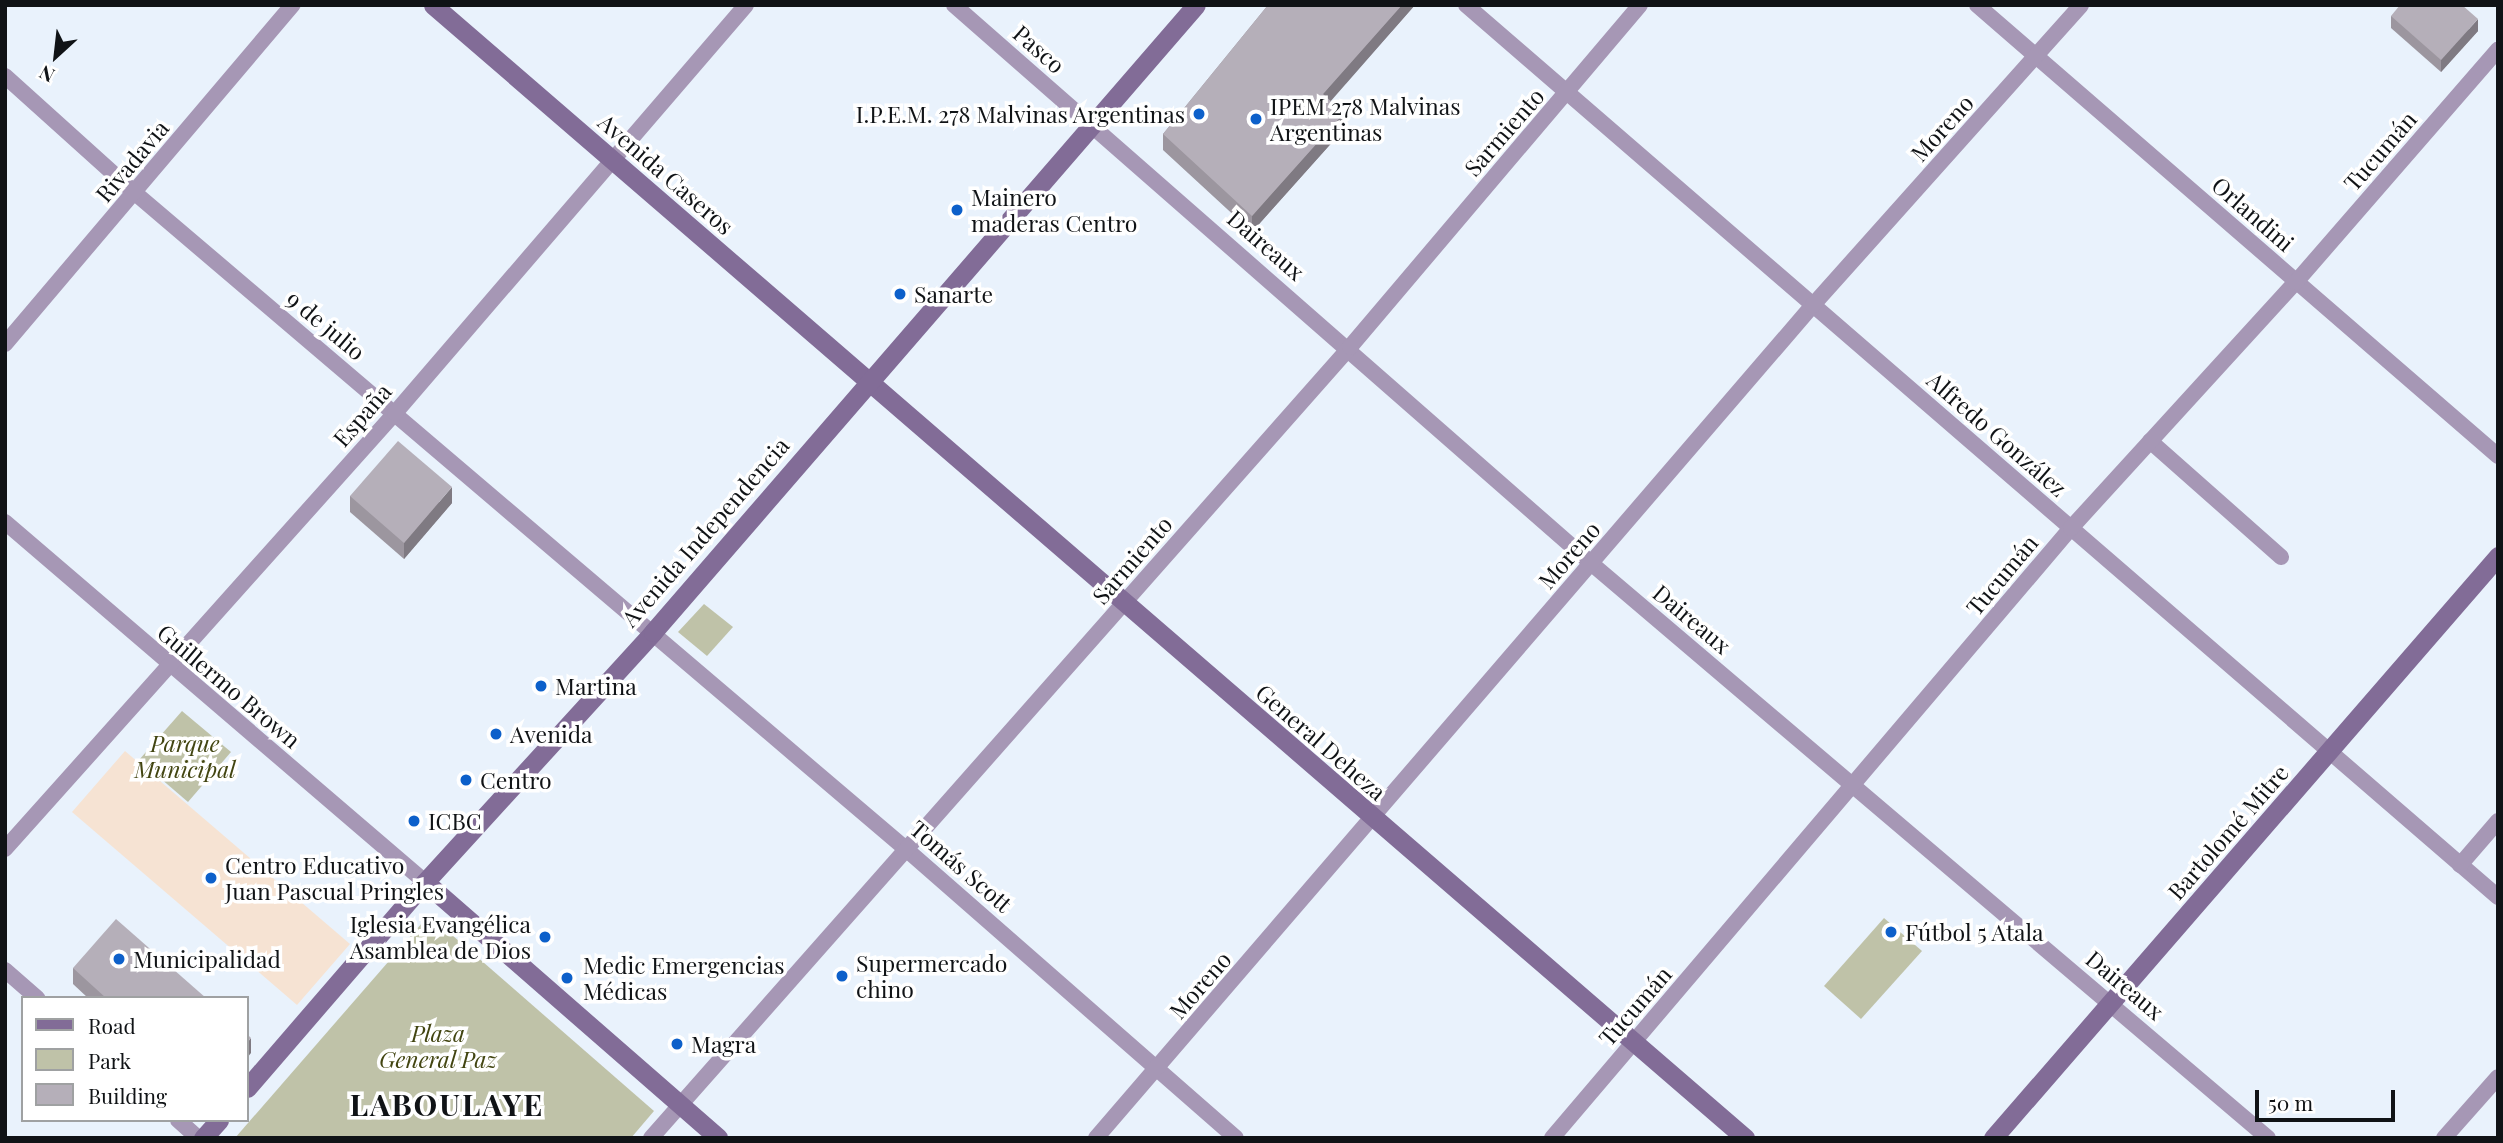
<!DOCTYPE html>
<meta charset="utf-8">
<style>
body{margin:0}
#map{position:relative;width:2503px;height:1143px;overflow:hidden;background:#e9f2fc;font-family:"Playfair Display",serif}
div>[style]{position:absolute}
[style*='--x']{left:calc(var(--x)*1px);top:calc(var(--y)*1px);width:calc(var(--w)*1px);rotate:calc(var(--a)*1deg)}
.education>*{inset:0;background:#f6e3d3}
.green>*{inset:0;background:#bfc2a8}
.minor>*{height:16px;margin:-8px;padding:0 8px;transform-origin:8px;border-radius:8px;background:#a697b5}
.secondary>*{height:19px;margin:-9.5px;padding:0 9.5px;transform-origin:9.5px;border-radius:9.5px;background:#826c97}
.wall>*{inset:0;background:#9c969f}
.shaded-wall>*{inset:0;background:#7f7a82}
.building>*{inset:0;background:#b5afb9}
.dots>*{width:19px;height:19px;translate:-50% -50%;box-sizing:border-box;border:4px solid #fff;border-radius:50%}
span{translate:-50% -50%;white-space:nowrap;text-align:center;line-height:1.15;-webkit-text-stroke:7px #fff;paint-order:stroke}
.street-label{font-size:23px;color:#101316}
.poi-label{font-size:23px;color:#101316}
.left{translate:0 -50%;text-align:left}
.right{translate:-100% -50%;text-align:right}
.park-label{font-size:23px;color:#424511;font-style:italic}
.district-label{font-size:30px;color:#101316;font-weight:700;letter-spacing:2px}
.frame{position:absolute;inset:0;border:7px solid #101316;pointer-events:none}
.legend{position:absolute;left:21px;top:996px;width:228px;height:126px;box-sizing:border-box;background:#fff;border:2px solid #9fa1a2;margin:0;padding:9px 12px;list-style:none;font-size:21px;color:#101316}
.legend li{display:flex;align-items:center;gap:14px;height:35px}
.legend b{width:35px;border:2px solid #9fa1a2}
.north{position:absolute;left:21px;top:21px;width:70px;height:70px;-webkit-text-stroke:5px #fff;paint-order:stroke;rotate:207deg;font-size:19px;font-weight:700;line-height:28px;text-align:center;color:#101316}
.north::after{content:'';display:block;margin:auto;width:24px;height:32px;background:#101316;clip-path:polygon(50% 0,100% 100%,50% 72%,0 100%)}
.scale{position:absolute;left:2255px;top:1090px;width:140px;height:32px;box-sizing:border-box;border:4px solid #101316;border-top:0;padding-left:9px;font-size:21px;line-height:24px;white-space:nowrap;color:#101316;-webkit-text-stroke:5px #fff;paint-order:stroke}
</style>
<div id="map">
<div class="education">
<i style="clip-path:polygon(125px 751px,350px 944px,297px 1005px,72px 812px)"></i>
</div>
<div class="green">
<i style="clip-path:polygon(704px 604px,733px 627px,707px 656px,678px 632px)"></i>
<i style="clip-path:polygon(182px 711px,231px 752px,188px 802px,139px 760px)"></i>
<i style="clip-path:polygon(429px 915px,654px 1111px,631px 1138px,235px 1138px)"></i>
<i style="clip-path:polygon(1884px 918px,1922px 951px,1861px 1019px,1824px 986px)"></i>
</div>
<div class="minor">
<i style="--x:954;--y:5;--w:848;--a:41.22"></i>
<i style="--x:1592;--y:564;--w:887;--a:40.34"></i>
<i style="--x:1466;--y:5;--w:1364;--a:40.84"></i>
<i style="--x:1977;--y:5;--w:689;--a:40.88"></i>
<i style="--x:5;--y:76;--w:175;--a:42"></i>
<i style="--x:135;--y:193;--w:1014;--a:40.4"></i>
<i style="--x:907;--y:850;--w:437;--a:41.2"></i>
<i style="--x:5;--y:344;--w:445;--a:-49.7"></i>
<i style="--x:2150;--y:441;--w:175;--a:41.5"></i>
<i style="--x:5;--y:522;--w:553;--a:40.6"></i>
<i style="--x:5;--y:849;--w:585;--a:-48.19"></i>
<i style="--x:395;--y:413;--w:538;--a:-49.29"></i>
<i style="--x:2460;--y:865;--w:58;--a:-49.2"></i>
<i style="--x:5;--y:970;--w:43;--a:41.2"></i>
<i style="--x:178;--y:1120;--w:27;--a:42"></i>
<i style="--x:651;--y:1138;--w:1056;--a:-48.53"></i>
<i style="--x:1350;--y:347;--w:448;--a:-49.7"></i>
<i style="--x:1096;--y:1138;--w:1099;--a:-49.28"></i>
<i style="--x:1813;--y:305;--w:402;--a:-48.2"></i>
<i style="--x:1552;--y:1138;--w:801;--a:-49.61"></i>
<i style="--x:2071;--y:528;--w:333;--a:-47.6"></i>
<i style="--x:2296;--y:282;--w:308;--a:-49"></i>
<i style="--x:2444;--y:1138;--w:81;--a:-48.5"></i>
</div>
<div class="secondary">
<i style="--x:433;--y:5;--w:1734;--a:40.81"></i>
<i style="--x:425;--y:882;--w:389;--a:41.1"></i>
<i style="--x:247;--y:1088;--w:272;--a:-49.2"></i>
<i style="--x:425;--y:882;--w:338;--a:-47.6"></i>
<i style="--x:653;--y:632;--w:829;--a:-49.11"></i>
<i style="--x:203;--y:1138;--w:24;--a:-48"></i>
<i style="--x:1993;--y:1138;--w:771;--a:-49.05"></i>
</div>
<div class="wall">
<i style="clip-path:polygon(1268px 5px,1415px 5px,1330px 101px,1344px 129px,1252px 232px,1163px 150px,1163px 134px)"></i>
<i style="clip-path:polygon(2391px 16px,2478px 31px,2441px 72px,2391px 28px)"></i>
<i style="clip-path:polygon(350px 496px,452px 503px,404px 559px,350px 512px)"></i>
<i style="clip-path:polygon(73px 968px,206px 998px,88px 998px,73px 984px)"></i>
</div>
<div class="shaded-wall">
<i style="clip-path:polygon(1402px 5px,1415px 5px,1323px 110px,1323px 94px)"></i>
<i style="clip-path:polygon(2478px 19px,2478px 31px,2441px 72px,2441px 60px)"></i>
<i style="clip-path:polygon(1344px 113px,1344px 129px,1252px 232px,1252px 216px)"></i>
<i style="clip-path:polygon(452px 487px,452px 503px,404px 559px,404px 543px)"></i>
<i style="clip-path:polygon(251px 1038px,251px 1053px,247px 1058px,247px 1043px)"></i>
</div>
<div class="building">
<i style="clip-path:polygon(1268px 5px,1402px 5px,1323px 94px,1344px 113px,1252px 216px,1163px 134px)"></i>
<i style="clip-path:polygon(2400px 5px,2462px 5px,2478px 19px,2441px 60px,2391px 16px)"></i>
<i style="clip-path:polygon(398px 441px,452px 487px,404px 543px,350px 496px)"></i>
<i style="clip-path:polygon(116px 919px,206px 998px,106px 998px,73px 968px)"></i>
<i style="clip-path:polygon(247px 1034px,251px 1038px,247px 1043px)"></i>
</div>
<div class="dots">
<i style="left:1199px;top:114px;background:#0d60ca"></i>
<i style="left:1256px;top:119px;background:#0d60ca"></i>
<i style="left:957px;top:210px;background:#0d60ca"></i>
<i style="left:900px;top:294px;background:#0d60ca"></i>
<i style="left:541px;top:686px;background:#0d60ca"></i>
<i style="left:496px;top:734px;background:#0d60ca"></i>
<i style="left:466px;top:780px;background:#0d60ca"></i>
<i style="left:414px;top:821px;background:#0d60ca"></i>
<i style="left:211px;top:878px;background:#0d60ca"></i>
<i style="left:1891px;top:932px;background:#0d60ca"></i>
<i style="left:545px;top:937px;background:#0d60ca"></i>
<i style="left:119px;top:959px;background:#0d60ca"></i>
<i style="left:842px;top:976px;background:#0d60ca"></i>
<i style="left:567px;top:978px;background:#0d60ca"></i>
<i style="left:677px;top:1044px;background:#0d60ca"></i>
</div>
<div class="street-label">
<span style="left:1039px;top:49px;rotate:41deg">Pasco</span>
<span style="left:1942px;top:128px;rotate:-48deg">Moreno</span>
<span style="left:1504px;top:132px;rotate:-49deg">Sarmiento</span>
<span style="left:2380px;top:151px;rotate:-49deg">Tucumán</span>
<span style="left:132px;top:161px;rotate:-50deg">Rivadavia</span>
<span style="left:666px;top:174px;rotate:41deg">Avenida Caseros</span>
<span style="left:2253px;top:214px;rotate:41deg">Orlandini</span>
<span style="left:1266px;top:245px;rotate:41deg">Daireaux</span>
<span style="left:326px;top:325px;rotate:40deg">9 de julio</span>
<span style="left:362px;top:415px;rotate:-49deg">España</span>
<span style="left:1997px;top:434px;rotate:41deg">Alfredo González</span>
<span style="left:705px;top:532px;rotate:-49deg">Avenida Independencia</span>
<span style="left:1569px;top:555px;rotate:-49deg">Moreno</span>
<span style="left:1132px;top:560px;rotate:-49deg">Sarmiento</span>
<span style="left:2002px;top:575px;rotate:-50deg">Tucumán</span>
<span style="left:1692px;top:619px;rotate:40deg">Daireaux</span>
<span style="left:229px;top:686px;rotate:40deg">Guillermo Brown</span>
<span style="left:1321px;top:742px;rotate:41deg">General Deheza</span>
<span style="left:2228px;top:832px;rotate:-49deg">Bartolomé Mitre</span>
<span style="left:961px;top:866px;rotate:41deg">Tomás Scott</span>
<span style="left:1200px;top:985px;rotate:-49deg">Moreno</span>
<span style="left:2125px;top:985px;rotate:40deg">Daireaux</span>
<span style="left:1635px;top:1006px;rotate:-49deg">Tucumán</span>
</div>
<div class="poi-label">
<span class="left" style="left:1270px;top:119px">IPEM 278 Malvinas<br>Argentinas</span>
<span class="right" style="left:1185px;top:114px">I.P.E.M. 278 Malvinas Argentinas</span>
<span class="left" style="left:971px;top:210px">Mainero<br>maderas Centro</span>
<span class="left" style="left:914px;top:294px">Sanarte</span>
<span class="left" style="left:555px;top:686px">Martina</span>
<span class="left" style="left:510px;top:734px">Avenida</span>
<span class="left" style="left:480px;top:780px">Centro</span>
<span class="left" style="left:428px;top:821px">ICBC</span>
<span class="left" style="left:225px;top:878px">Centro Educativo<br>Juan Pascual Pringles</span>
<span class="right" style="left:531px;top:937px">Iglesia Evangélica<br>Asamblea de Dios</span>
<span class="left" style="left:1905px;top:932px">Fútbol 5 Atala</span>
<span class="left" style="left:133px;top:959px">Municipalidad</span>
<span class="left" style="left:856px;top:976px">Supermercado<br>chino</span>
<span class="left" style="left:583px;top:978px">Medic Emergencias<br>Médicas</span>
<span class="left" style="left:691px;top:1044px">Magra</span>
</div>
<div class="park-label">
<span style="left:185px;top:756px">Parque<br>Municipal</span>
<span style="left:438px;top:1046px">Plaza<br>General Paz</span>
</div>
<div class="district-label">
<span style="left:447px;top:1104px">LABOULAYE</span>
</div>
<div class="frame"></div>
<ul class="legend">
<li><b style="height:9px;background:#826c97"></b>Road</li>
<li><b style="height:19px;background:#bfc2a8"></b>Park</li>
<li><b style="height:19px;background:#b5afb9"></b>Building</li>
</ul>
<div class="north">N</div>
<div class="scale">50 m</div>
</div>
